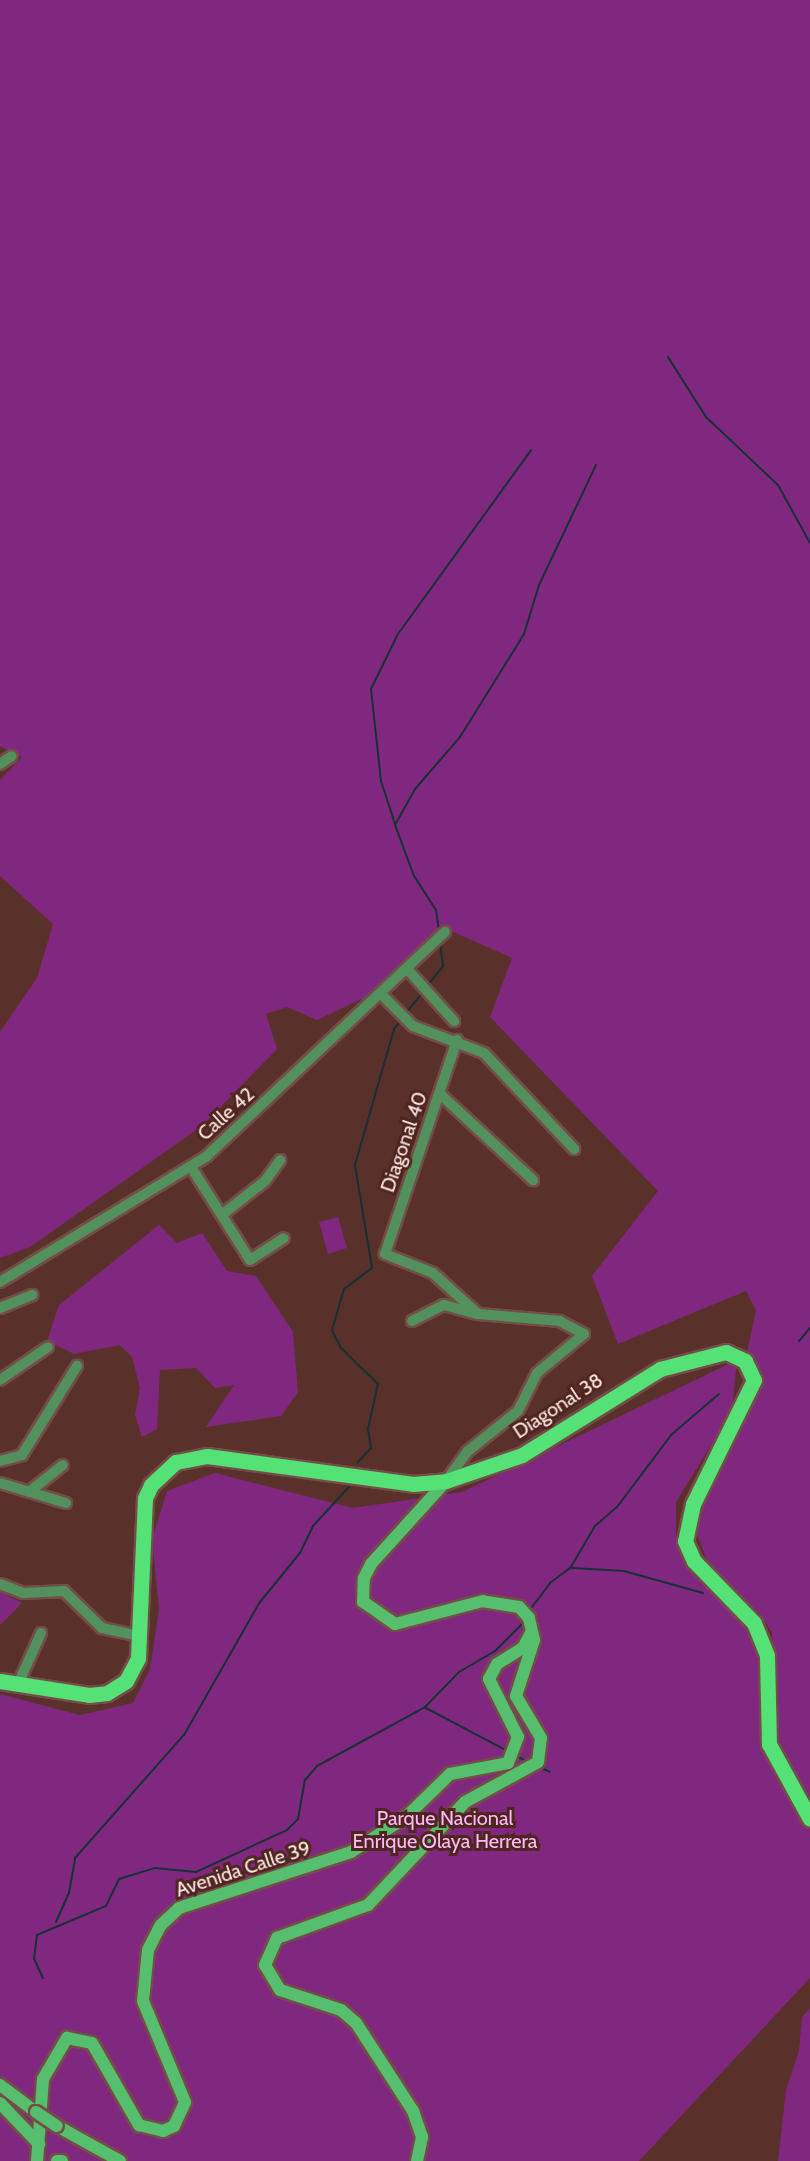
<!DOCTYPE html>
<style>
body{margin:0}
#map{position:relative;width:810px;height:2161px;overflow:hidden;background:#5a302a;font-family:Cabin,sans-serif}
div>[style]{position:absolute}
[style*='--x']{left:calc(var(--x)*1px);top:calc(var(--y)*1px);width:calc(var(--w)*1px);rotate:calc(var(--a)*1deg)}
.green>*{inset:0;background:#80287f}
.stream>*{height:2px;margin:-1px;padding:0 1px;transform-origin:1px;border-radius:1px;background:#163135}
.roads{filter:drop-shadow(2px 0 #744d48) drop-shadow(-2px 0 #744d48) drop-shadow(0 2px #744d48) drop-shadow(0 -2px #744d48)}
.street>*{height:10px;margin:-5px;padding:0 5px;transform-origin:5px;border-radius:5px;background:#52915d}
.secondary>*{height:12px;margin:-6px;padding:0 6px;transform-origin:6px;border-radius:6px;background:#56bf6d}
.primary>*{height:15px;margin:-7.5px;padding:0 7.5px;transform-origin:7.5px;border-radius:7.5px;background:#54e277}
.bridges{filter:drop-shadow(2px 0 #744d48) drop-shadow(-2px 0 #744d48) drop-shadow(0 2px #744d48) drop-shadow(0 -2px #744d48)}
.secondary-bridge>*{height:12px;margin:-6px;padding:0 6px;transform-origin:6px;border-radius:6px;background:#56bf6d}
span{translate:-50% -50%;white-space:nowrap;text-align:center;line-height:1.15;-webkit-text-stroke:6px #4f2520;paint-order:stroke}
.street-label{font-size:20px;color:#ffe8e4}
.park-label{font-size:20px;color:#ffb9fb}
</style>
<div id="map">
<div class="green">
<i style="clip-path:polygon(0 0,810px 0,810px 1810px,774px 1747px,772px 1633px,760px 1614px,708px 1563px,696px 1532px,694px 1515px,701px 1499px,761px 1390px,759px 1367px,747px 1352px,756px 1310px,746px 1291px,618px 1344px,592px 1276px,658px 1191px,490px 1017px,512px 958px,442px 927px,368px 996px,317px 1020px,287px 1007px,266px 1014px,277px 1049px,202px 1126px,30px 1247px,0 1258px,0 1032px,37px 978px,53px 924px,0 876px,0 780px,22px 757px,0 746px)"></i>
<i style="clip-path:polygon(338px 1217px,347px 1248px,328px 1254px,319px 1222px)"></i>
<i style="clip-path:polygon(159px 1225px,177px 1243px,202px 1233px,227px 1271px,256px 1276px,293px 1332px,298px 1392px,281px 1416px,206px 1427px,234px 1385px,215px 1388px,196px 1368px,160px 1370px,157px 1429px,142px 1437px,135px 1415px,140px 1388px,132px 1357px,120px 1345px,74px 1354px,47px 1341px,59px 1305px)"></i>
<i style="clip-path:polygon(737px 1360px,732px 1411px,676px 1502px,676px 1545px,756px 1636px,763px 1662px,762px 1715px,810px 1825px,810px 1978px,639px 2161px,0 2161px,0 1694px,80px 1715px,133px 1703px,150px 1669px,159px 1610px,152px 1539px,167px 1491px,215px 1473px,353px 1508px,462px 1492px)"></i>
<i style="clip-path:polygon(0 1592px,22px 1603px,0 1625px)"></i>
<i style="clip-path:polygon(810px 2008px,810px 2161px,778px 2161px,786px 2090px,799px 2051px,802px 2017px)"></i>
</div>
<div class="stream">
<i style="--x:668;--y:357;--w:71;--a:57.7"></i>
<i style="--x:706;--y:417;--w:99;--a:43.4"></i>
<i style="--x:778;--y:485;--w:66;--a:61.1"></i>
<i style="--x:395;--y:824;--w:45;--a:-108"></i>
<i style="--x:381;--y:781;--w:93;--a:-96.2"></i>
<i style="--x:371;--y:689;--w:61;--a:-63.9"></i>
<i style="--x:398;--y:634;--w:227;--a:-54.1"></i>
<i style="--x:439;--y:931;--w:21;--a:-98"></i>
<i style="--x:436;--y:910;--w:40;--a:-122.9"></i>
<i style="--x:414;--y:876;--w:54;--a:-110.4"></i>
<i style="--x:395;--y:825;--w:41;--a:-60.9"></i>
<i style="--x:415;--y:789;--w:69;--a:-49.1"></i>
<i style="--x:460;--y:737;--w:121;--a:-58.1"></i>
<i style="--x:524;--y:634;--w:51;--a:-73"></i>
<i style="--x:539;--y:585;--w:133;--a:-64.6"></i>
<i style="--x:427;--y:986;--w:26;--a:-51"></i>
<i style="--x:443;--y:966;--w:23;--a:-97"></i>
<i style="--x:405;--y:1014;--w:27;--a:-51"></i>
<i style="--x:799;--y:1341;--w:17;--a:-50"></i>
<i style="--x:358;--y:1462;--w:19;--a:-47"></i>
<i style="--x:371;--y:1448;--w:19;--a:-99"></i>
<i style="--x:368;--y:1429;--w:46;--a:-77.5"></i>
<i style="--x:378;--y:1384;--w:52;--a:-135.8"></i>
<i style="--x:341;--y:1348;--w:20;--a:-117"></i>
<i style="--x:332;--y:1330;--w:43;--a:-73.7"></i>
<i style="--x:344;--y:1289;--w:35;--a:-37"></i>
<i style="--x:372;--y:1268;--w:104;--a:-99.4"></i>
<i style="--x:355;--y:1165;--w:141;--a:-74"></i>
<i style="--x:394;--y:1029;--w:13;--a:-51"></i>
<i style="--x:572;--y:1568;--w:52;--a:3.3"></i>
<i style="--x:624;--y:1571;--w:82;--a:15.6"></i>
<i style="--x:532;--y:1607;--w:30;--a:-53"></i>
<i style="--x:550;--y:1583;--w:26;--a:-37"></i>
<i style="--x:571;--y:1567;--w:48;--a:-59.7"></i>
<i style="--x:595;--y:1526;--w:29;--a:-41"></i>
<i style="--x:617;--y:1507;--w:90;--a:-53.1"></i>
<i style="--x:671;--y:1435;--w:63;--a:-40.5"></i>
<i style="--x:426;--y:1708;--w:94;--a:27.9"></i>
<i style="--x:518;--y:1757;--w:11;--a:27"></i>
<i style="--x:539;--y:1767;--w:12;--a:24"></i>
<i style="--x:56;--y:1922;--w:32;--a:-66"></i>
<i style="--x:69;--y:1893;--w:36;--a:-80"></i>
<i style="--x:75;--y:1858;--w:164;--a:-48.5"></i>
<i style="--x:184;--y:1735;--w:153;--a:-60.3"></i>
<i style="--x:260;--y:1602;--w:63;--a:-50.8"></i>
<i style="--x:300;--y:1553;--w:30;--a:-64"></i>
<i style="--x:313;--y:1526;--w:53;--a:-47.3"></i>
<i style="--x:43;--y:1978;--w:21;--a:-115"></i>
<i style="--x:34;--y:1959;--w:24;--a:-83"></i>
<i style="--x:37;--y:1935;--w:75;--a:-22.8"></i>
<i style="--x:106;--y:1906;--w:30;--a:-64"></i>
<i style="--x:119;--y:1879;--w:38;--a:-17"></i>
<i style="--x:155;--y:1868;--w:41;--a:5.6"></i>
<i style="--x:196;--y:1872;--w:100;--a:-24.8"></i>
<i style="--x:287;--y:1830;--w:16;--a:-45"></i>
<i style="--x:298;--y:1819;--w:40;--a:-80"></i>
<i style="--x:305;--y:1780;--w:18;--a:-49"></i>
<i style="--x:317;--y:1766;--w:123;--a:-28.6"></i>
<i style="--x:425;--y:1707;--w:49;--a:-45.8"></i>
<i style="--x:459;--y:1672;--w:42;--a:-30.3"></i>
<i style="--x:495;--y:1651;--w:40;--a:-45"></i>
</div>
<div class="roads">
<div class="street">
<i style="--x:0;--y:764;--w:14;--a:-34"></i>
<i style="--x:408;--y:970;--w:69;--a:48"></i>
<i style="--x:383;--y:996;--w:42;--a:45"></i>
<i style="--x:413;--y:1026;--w:76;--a:20.8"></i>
<i style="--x:484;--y:1053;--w:132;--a:46.8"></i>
<i style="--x:440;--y:1094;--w:127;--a:42.8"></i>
<i style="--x:191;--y:1167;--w:110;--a:57.6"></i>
<i style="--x:250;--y:1260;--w:40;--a:-32.9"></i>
<i style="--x:223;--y:1214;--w:53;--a:-38.2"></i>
<i style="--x:265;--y:1181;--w:26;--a:-54"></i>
<i style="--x:0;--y:1282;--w:242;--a:-31.3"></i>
<i style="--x:207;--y:1156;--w:327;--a:-43.3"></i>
<i style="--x:0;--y:1308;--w:35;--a:-22"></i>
<i style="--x:412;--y:1321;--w:36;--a:-27"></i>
<i style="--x:444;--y:1305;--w:35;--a:15"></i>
<i style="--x:0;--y:1380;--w:58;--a:-34.5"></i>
<i style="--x:0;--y:1461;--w:23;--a:-15"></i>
<i style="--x:22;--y:1455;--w:105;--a:-58.3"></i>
<i style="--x:446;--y:1481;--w:37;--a:-54"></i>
<i style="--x:468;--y:1451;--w:64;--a:-38.7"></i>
<i style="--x:518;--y:1411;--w:42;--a:-63.4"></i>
<i style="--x:537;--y:1373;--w:61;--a:-39.7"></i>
<i style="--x:584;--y:1334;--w:27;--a:-152"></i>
<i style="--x:560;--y:1321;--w:82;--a:-175.1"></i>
<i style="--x:478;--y:1314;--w:61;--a:-137.7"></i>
<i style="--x:433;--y:1273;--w:52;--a:-158.4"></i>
<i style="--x:385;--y:1254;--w:226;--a:-71.4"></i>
<i style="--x:0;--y:1483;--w:69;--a:16.9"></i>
<i style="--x:29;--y:1492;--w:43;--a:-38.5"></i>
<i style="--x:0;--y:1584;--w:25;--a:21"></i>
<i style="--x:23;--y:1593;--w:41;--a:-2.8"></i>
<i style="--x:64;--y:1591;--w:53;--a:44.2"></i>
<i style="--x:102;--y:1628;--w:39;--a:12"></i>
<i style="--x:18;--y:1684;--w:56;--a:-65.7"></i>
</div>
<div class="secondary">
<i style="--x:0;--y:2085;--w:45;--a:36.9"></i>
<i style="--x:0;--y:2103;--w:57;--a:46.4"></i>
<i style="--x:57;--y:2126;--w:72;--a:29.1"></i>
<i style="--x:37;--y:2161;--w:82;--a:-85.8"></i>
<i style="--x:43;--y:2079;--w:48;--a:-59.7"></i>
<i style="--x:67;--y:2038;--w:25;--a:11"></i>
<i style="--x:92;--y:2043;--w:95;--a:60.2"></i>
<i style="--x:139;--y:2125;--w:25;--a:14"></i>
<i style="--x:163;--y:2131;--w:12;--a:-24"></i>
<i style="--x:174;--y:2126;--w:26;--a:-65"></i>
<i style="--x:185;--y:2102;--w:109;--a:-112.6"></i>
<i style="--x:143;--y:2001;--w:51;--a:-84.4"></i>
<i style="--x:148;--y:1950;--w:28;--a:-63"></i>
<i style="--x:161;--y:1925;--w:25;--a:-43"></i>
<i style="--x:179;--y:1908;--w:181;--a:-18"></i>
<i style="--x:351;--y:1852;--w:64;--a:-32.2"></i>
<i style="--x:405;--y:1818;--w:63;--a:-44.4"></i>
<i style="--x:450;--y:1774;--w:59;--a:-10.7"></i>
<i style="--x:508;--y:1763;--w:28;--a:-69"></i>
<i style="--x:518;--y:1737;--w:65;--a:-116.6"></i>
<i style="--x:489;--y:1679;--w:17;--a:-62"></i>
<i style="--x:497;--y:1664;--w:31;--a:-32"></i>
<i style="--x:523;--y:1648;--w:17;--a:-62"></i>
<i style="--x:57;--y:2161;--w:5;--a:0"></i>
<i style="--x:417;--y:2161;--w:25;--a:-78"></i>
<i style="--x:422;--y:2137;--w:28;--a:-109"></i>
<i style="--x:413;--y:2111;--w:105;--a:-122.9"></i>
<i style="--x:356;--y:2023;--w:20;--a:-139"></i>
<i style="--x:341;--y:2010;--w:64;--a:-161.8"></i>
<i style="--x:280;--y:1990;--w:29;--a:-121"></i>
<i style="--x:265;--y:1965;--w:30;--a:-66"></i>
<i style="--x:277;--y:1938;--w:97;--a:-19.9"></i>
<i style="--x:368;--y:1905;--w:141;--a:-46.7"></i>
<i style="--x:465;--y:1802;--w:83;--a:-28.7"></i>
<i style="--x:538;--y:1762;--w:24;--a:-83"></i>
<i style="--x:541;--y:1738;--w:49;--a:-120.8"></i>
<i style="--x:516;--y:1696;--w:59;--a:-72.2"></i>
<i style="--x:534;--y:1640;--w:23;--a:-103"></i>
<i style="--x:529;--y:1618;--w:15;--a:-132"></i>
<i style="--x:519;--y:1607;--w:36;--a:-171"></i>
<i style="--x:483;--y:1601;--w:91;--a:165.4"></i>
<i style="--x:395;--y:1624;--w:39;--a:-145"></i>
<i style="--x:363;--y:1602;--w:24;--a:-88"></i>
<i style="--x:364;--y:1578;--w:16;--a:-63"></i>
<i style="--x:371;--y:1564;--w:112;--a:-47.9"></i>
</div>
<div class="primary">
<i style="--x:0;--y:1681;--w:90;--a:8.9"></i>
<i style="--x:89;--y:1695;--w:18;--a:-6"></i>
<i style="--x:107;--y:1693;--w:22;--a:-32"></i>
<i style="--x:126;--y:1681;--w:26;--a:-62"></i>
<i style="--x:138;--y:1658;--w:160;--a:-87.5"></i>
<i style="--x:145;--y:1498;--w:14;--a:-65"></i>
<i style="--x:151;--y:1485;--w:34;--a:-43"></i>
<i style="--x:176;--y:1462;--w:32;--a:-11"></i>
<i style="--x:207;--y:1456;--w:208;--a:7.7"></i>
<i style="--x:413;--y:1484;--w:33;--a:-5"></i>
<i style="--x:446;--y:1481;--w:80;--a:-18.9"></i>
<i style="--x:522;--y:1455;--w:163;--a:-31.9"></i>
<i style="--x:660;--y:1369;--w:68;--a:-14.4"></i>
<i style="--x:726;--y:1352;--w:21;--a:25"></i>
<i style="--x:745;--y:1361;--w:21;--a:65"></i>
<i style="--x:754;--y:1380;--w:138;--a:116.2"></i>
<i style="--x:693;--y:1504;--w:38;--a:102"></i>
<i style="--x:685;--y:1541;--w:22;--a:66"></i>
<i style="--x:694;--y:1561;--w:86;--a:45.9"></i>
<i style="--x:754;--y:1623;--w:35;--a:68"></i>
<i style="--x:767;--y:1656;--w:88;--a:88.7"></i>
<i style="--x:769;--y:1744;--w:85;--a:61.3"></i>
</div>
</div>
<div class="bridges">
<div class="secondary-bridge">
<i style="--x:36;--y:2112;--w:25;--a:34"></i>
</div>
</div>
<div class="street-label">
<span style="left:226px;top:1114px;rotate:-42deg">Calle 42</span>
<span style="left:404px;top:1142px;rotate:-71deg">Diagonal 40</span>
<span style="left:558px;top:1406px;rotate:-33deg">Diagonal 38</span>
<span style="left:243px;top:1869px;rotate:-18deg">Avenida Calle 39</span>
</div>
<div class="park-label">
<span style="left:445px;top:1830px">Parque Nacional<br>Enrique Olaya Herrera</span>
</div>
</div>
